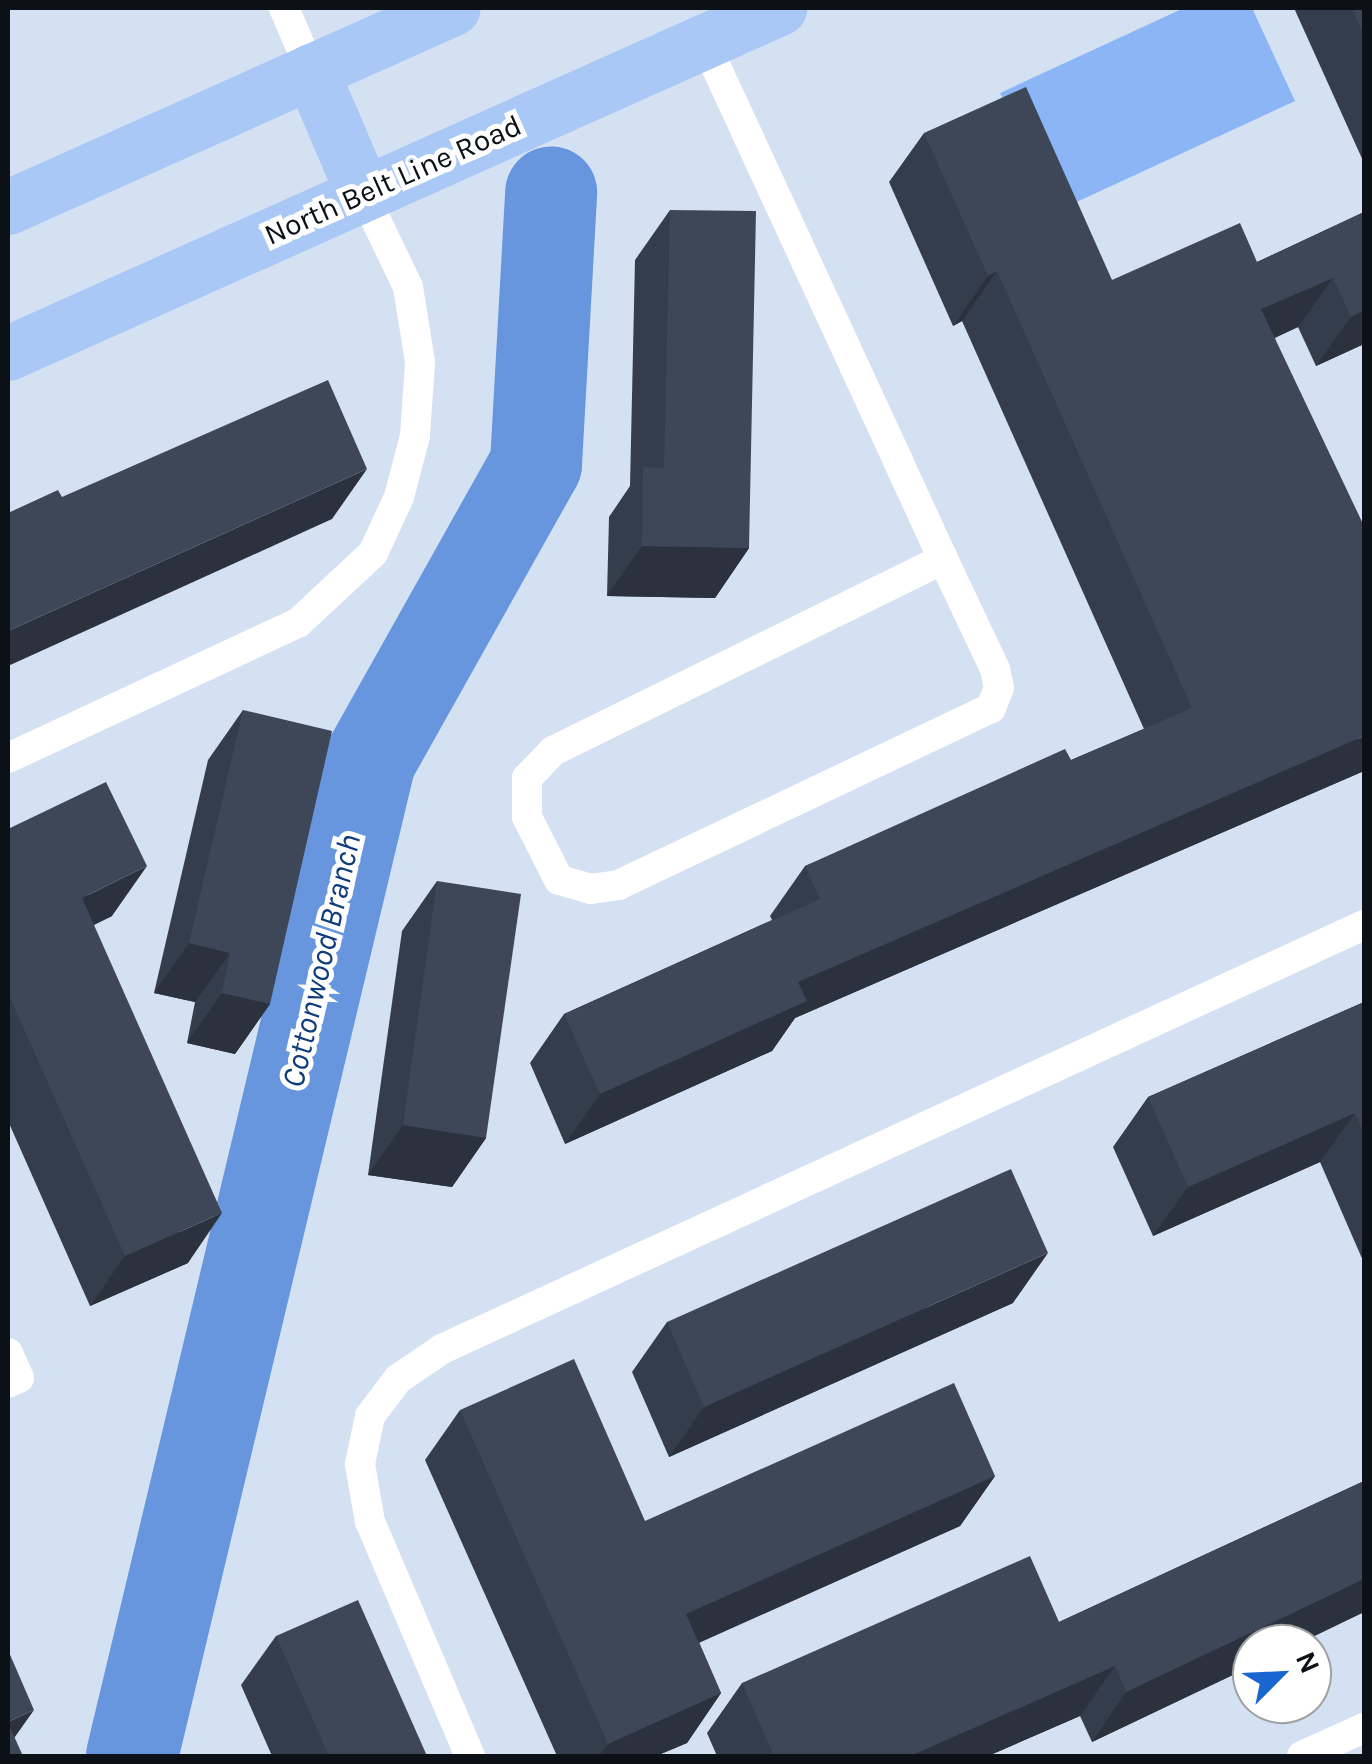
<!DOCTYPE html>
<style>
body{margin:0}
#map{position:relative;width:1372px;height:1764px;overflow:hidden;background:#d4e1f3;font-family:Karla,sans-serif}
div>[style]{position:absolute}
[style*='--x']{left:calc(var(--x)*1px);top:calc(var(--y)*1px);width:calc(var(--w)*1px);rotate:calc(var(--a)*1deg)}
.green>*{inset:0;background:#8bb5f4}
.river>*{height:92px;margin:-46px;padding:0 46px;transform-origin:46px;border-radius:46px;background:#6796de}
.lane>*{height:30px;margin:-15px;padding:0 15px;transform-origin:15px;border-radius:15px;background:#fff}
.primary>*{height:55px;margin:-27.5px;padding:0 27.5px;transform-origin:27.5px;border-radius:27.5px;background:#aac8f5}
.wall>*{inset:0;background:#343d4b}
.shaded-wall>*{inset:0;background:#2b323d}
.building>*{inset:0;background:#3d4757}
span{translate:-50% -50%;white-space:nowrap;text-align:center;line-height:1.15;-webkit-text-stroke:10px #fff;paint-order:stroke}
.street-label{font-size:30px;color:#0c1117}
.water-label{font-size:32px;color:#0f3c7c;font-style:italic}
.frame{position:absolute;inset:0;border:10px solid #0c1117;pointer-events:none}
.north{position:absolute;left:1232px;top:1624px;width:100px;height:100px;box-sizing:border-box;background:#fff;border:2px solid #9ea0a2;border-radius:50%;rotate:66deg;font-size:28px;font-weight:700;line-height:40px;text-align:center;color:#0c1117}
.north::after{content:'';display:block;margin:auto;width:35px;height:45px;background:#1966d1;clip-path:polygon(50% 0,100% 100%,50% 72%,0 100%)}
</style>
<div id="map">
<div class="green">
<i style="clip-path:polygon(1184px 8px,1252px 8px,1295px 101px,1055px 212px,1000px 93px)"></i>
</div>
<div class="river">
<i style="--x:132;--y:1756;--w:1024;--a:-76.56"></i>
<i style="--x:370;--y:760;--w:339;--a:-60.7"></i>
<i style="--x:536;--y:464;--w:272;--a:-86.8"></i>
</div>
<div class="lane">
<i style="--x:284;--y:8;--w:69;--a:66.8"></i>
<i style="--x:704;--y:41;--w:105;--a:65.1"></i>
<i style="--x:748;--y:136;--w:358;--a:65.2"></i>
<i style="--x:898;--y:461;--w:108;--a:65.3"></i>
<i style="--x:943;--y:559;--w:122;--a:64.7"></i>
<i style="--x:995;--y:669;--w:19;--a:78"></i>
<i style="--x:999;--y:688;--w:22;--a:112"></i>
<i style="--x:991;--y:708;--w:412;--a:154.6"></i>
<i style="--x:619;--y:885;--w:28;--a:172"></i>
<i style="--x:591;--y:889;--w:33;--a:-164"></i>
<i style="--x:559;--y:880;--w:71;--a:-116.9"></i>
<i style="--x:527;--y:817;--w:39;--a:-90"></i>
<i style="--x:527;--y:778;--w:37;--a:-46"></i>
<i style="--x:553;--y:751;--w:435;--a:-26.2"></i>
<i style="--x:8;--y:758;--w:320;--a:-25"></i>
<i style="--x:298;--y:623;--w:103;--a:-43"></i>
<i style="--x:373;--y:553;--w:62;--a:-65.1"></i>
<i style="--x:399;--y:497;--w:63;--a:-75.3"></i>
<i style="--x:415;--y:436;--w:74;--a:-86.1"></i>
<i style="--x:420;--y:362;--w:76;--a:-99.1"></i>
<i style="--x:408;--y:287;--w:104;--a:-115.6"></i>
<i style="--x:8;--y:1353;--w:27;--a:66"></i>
<i style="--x:19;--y:1378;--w:12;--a:156"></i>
<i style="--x:470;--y:1756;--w:254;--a:-113.1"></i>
<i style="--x:370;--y:1522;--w:59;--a:-99.8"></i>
<i style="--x:360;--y:1464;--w:49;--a:-78.2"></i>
<i style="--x:370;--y:1416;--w:46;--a:-52.9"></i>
<i style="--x:398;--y:1379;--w:53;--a:-34.3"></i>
<i style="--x:442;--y:1349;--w:1015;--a:-24.7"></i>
<i style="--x:1302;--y:1756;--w:68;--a:-24.3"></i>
</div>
<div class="primary">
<i style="--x:311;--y:71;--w:133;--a:66.9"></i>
<i style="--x:8;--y:207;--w:487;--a:-24.1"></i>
<i style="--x:8;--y:353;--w:845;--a:-24.11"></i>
</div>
<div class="wall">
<i style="clip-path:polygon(1294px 8px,1364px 8px,1364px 163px)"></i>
<i style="clip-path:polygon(924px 133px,1112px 280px,1257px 262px,1364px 212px,1364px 344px,1316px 366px,1298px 327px,1275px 338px,1364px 771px,795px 1018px,772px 1051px,565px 1144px,530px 1063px,564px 1014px,772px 920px,770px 916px,805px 866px,1071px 760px,1144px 729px,962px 321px,953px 326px,889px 182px)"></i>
<i style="clip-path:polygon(670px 210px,749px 548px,715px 598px,607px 596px,609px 517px,630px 486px,635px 260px)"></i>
<i style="clip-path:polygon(243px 710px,270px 1004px,235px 1054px,187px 1043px,195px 1002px,154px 993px,208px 760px)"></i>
<i style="clip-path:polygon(8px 829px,112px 916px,94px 925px,188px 1263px,90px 1306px,8px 1121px)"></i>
<i style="clip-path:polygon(437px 881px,486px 1138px,452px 1187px,368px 1175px,402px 931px)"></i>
<i style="clip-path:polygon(1364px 1002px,1364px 1263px,1320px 1162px,1153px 1236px,1113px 1147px,1148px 1097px)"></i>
<i style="clip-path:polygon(1013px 1303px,669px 1457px,632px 1372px,667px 1322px)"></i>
<i style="clip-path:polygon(460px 1410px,645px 1521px,995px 1476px,960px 1526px,699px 1642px,721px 1693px,687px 1743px,656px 1756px,557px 1756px,425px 1460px)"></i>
<i style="clip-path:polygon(1364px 1481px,1364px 1612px,1092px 1742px,1080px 1716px,988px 1756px,717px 1756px,707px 1733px,742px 1683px,1059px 1622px)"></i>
<i style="clip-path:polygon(276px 1636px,427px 1756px,272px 1756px,241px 1685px)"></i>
</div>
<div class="shaded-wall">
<i style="clip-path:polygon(997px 271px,962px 321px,953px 326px,988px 276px)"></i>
<i style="clip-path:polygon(1333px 278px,1298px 327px,1226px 359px,1261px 309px)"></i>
<i style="clip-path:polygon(1364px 310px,1364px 344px,1316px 366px,1351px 317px)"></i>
<i style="clip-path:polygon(367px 469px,332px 519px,8px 666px,8px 631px)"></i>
<i style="clip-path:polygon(642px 546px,749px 548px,715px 598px,607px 596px)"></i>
<i style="clip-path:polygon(1364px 736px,1364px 771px,795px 1018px,772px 1051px,565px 1144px,600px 1094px,798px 982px)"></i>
<i style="clip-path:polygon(147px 866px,112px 916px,47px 947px,82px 898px)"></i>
<i style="clip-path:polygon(189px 943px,230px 953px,195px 1002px,154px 993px)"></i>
<i style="clip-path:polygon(222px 993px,270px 1004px,235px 1054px,187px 1043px)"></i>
<i style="clip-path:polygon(1355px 1113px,1320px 1162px,1153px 1236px,1188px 1187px)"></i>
<i style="clip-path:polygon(403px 1125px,486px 1138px,452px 1187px,368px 1175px)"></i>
<i style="clip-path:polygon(222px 1213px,188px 1263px,90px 1306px,125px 1256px)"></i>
<i style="clip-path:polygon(1048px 1253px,1013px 1303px,669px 1457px,704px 1407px)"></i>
<i style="clip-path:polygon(995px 1476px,960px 1526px,652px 1664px,686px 1614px)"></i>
<i style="clip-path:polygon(1364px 1579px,1364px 1612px,1298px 1644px,1252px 1644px,1252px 1666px,1092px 1742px,1126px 1692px)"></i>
<i style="clip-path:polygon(1115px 1666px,1080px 1716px,988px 1756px,910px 1756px)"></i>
<i style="clip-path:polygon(721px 1693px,687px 1743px,656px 1756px,599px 1756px,608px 1744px)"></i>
<i style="clip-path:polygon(34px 1710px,12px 1741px,8px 1722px)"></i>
</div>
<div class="building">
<i style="clip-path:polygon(1352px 8px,1364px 8px,1364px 36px)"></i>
<i style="clip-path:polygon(1026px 87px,1112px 280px,1240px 223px,1257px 262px,1364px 212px,1364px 310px,1351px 317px,1333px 278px,1261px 309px,1364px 526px,1364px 736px,798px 982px,807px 1001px,600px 1094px,564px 1014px,820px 899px,805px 866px,1065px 749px,1071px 760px,1192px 708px,997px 271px,988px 276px,924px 133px)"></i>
<i style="clip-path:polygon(670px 210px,756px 211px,749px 548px,642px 546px,643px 467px,664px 468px)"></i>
<i style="clip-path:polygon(328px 380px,367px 469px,8px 631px,8px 513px,58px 490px,62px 497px)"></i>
<i style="clip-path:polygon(243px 710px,332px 731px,270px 1004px,222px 993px,230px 953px,189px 943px)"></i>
<i style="clip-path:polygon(106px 782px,147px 866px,82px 898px,222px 1213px,125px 1256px,8px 993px,8px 829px)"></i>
<i style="clip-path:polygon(437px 881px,521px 894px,486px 1138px,403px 1125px)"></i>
<i style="clip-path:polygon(1364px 1002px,1364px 1134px,1355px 1113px,1188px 1187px,1148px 1097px)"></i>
<i style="clip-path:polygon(1011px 1169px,1048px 1253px,704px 1407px,667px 1322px)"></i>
<i style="clip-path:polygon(574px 1359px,645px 1521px,954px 1383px,995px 1476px,686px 1614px,721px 1693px,608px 1744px,460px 1410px)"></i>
<i style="clip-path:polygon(1364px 1481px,1364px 1579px,1126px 1692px,1115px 1666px,910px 1756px,774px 1756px,742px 1683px,1030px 1556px,1059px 1622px)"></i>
<i style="clip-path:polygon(358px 1600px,427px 1756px,329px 1756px,276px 1636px)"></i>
<i style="clip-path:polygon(8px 1650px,34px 1710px,8px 1722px)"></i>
<i style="clip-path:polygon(8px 1723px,23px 1756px,8px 1756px)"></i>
</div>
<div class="street-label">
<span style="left:393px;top:180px;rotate:-24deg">North Belt Line Road</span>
</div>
<div class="water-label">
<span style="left:322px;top:961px;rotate:-77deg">Cottonwood Branch</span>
</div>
<div class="frame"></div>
<div class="north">N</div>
</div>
